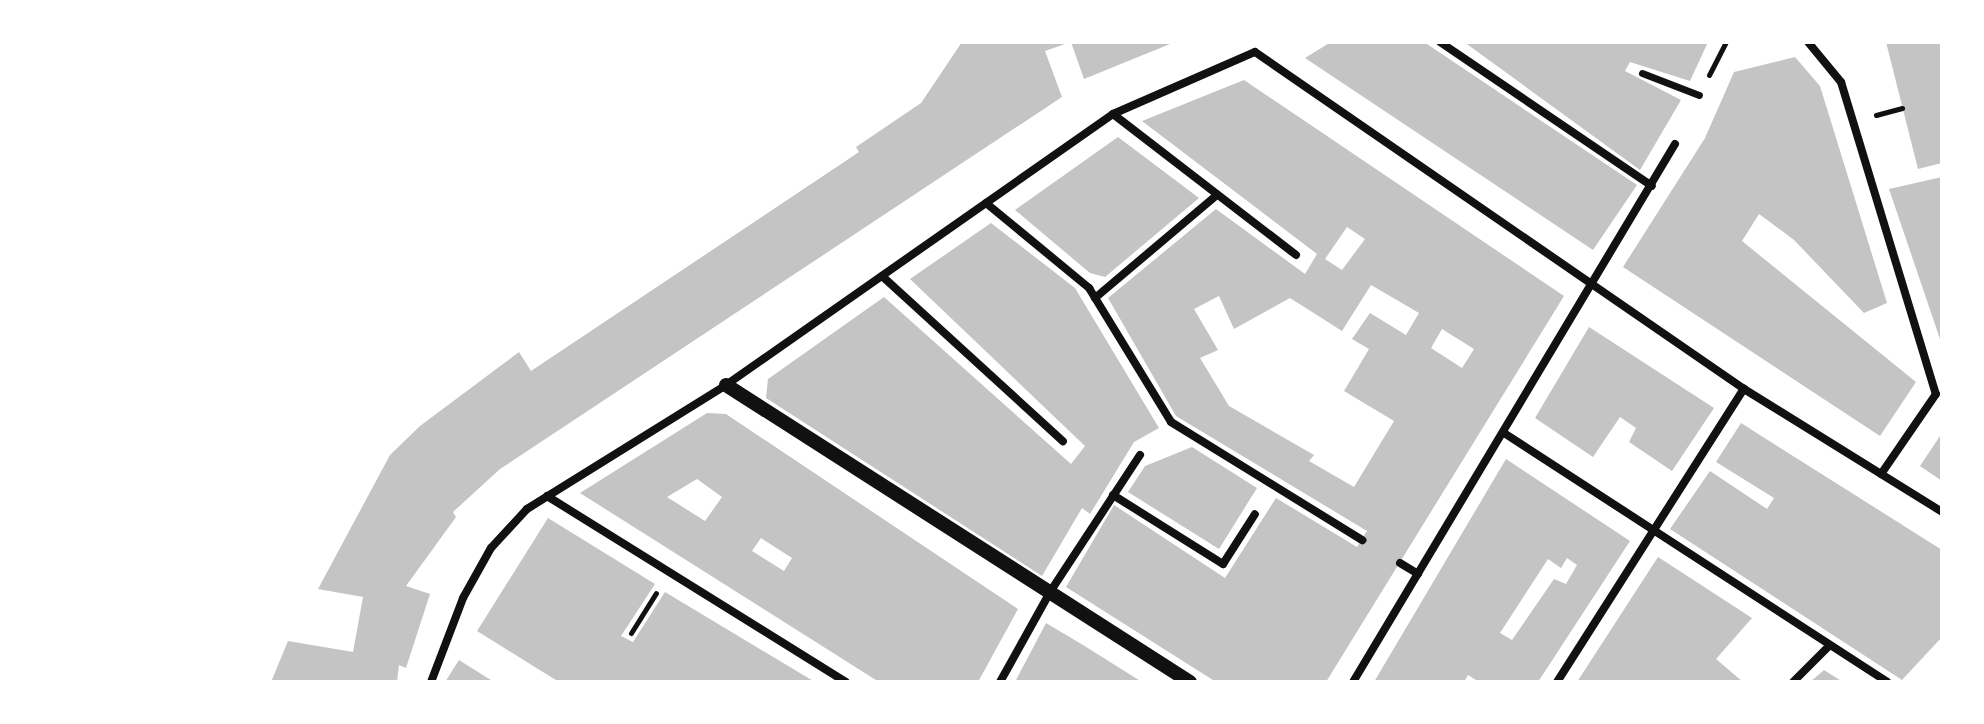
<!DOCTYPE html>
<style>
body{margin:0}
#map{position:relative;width:1984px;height:724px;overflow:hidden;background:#fff;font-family:Overpass,sans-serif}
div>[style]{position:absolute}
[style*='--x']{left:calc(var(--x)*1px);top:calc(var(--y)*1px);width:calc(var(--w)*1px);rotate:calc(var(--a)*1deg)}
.building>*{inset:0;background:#c4c4c4}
.path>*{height:5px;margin:-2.5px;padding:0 2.5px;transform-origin:2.5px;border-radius:2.5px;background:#111}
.pedestrian>*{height:7px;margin:-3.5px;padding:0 3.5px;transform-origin:3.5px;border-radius:3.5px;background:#111}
.minor>*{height:8px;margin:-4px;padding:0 4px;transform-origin:4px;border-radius:4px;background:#111}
.tertiary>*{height:14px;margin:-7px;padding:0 7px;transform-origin:7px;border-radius:7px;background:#111}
span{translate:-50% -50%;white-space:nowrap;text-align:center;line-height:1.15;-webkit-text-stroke:7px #fff;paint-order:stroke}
.frame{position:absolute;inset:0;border:44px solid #fff;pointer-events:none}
</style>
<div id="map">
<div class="building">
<i style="clip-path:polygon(962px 42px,1071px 42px,1045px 51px,1062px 97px,500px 469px,453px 512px,456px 517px,406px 586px,430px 594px,406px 668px,399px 665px,397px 682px,271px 682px,288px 641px,353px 652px,363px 597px,318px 589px,390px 455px,420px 426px,519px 352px,531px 371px,859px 152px,856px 147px,921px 103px)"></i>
<i style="clip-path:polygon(1071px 42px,1175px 42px,1084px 79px)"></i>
<i style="clip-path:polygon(1331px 42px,1424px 42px,1637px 185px,1593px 250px,1305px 58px)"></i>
<i style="clip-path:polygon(1464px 42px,1708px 42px,1690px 81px,1630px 62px,1625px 71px,1681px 100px,1640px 170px)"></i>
<i style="clip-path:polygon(1886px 42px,1942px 42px,1942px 163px,1918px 169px)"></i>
<i style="clip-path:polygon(1795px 57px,1820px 86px,1887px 303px,1864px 313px,1794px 240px,1759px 214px,1742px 241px,1916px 382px,1880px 436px,1623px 267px,1705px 138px,1734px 72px)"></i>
<i style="clip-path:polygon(evenodd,1244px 80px,1564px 296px,1326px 682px,1216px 682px,1066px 587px,1114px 505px,1225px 578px,1276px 498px,1357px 547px,1367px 531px,1176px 416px,1108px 298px,1216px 209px,1305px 274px,1317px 254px,1142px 121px,1244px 80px,1347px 227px,1365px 239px,1342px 270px,1325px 259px,1347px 227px,1244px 80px,1371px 285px,1419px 313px,1406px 335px,1370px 313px,1352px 339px,1369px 349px,1344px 391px,1394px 421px,1354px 487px,1309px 461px,1314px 455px,1229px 406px,1200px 358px,1218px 350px,1194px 309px,1219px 296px,1234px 329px,1290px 298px,1342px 331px,1371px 285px,1244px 80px,1442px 329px,1474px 349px,1462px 368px,1431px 348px,1442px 329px)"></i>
<i style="clip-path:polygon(1118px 137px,1199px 198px,1105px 277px,1090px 273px,1015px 210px)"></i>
<i style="clip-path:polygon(1942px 177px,1942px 345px,1889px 189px)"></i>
<i style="clip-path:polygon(991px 223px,1075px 288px,1159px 428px,1134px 442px,1090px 514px,1082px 508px,1042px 576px,766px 398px,768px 379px,884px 297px,1071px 464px,1085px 446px,910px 279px)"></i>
<i style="clip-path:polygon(1589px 327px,1714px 408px,1672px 471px,1629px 442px,1636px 428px,1620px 417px,1593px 457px,1535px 418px)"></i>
<i style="clip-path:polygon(evenodd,707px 413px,726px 414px,1018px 609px,978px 682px,879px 682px,580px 493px,707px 413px,697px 479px,722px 497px,705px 521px,667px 497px,697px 479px,707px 413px,761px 538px,792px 558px,784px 571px,752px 551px,761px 538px)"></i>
<i style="clip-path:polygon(1741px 423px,1942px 550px,1942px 637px,1902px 680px,1670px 529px,1710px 471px,1767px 509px,1774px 498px,1716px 462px)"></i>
<i style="clip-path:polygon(1942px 433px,1942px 481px,1920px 466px)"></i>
<i style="clip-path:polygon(1192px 447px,1257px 488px,1219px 549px,1128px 492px,1145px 466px)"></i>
<i style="clip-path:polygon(evenodd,1506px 459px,1630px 541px,1538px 682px,1479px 682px,1468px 675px,1464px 682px,1374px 682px,1506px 459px,1567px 558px,1577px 565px,1566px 584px,1554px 579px,1512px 640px,1500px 633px,1548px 559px,1561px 568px,1567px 558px)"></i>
<i style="clip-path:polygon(548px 518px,655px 584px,621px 636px,633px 642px,665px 592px,815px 682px,559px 682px,477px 631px)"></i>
<i style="clip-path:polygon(1658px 557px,1752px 618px,1716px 659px,1743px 682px,1577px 682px)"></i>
<i style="clip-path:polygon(1046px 623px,1083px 645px,1142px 682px,1015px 682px)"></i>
<i style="clip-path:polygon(459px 660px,494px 682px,445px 682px)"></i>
<i style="clip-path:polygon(1824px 670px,1843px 682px,1810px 682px)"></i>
</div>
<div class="path">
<i style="--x:1709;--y:75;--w:37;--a:-63"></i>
<i style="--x:1876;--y:115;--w:27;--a:-15"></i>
<i style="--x:631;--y:633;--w:47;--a:-58"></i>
</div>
<div class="pedestrian">
<i style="--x:1642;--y:73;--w:61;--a:21.1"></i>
</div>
<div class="minor">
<i style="--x:1440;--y:42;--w:256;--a:34.2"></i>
<i style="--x:1808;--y:42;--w:52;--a:50.5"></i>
<i style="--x:1841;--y:82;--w:326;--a:73.1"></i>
<i style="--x:1936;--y:394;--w:97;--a:124.5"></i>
<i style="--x:1113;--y:114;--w:231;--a:37.6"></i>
<i style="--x:986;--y:203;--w:134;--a:39.5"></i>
<i style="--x:1089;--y:288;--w:157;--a:58.5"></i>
<i style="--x:1171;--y:422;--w:225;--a:31.7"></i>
<i style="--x:882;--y:276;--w:245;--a:42.4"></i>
<i style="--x:1095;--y:298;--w:160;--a:-40.2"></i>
<i style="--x:1504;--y:433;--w:457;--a:33"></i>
<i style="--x:1113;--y:495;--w:130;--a:32.1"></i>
<i style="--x:1223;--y:564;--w:59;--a:-57.4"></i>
<i style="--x:547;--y:496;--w:352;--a:31.9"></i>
<i style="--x:1400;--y:563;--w:21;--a:31"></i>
<i style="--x:431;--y:682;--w:90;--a:-69.1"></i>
<i style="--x:463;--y:598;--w:57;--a:-60.8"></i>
<i style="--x:491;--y:548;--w:53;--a:-47.3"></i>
<i style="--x:527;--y:509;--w:234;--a:-31.9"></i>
<i style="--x:726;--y:385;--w:472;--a:-35"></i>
<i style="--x:1113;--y:114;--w:155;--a:-23.6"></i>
<i style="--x:1255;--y:52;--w:594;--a:34.57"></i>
<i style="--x:1744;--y:389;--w:233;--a:31.8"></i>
<i style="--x:1000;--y:682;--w:103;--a:-60.9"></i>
<i style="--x:1050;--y:592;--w:164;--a:-56.7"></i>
<i style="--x:1353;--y:682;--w:627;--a:-59.1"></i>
<i style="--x:1557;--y:682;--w:348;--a:-57.5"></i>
<i style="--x:1793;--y:682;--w:52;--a:-45"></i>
</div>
<div class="tertiary">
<i style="--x:726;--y:385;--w:551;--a:32.62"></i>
</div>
<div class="frame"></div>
</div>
